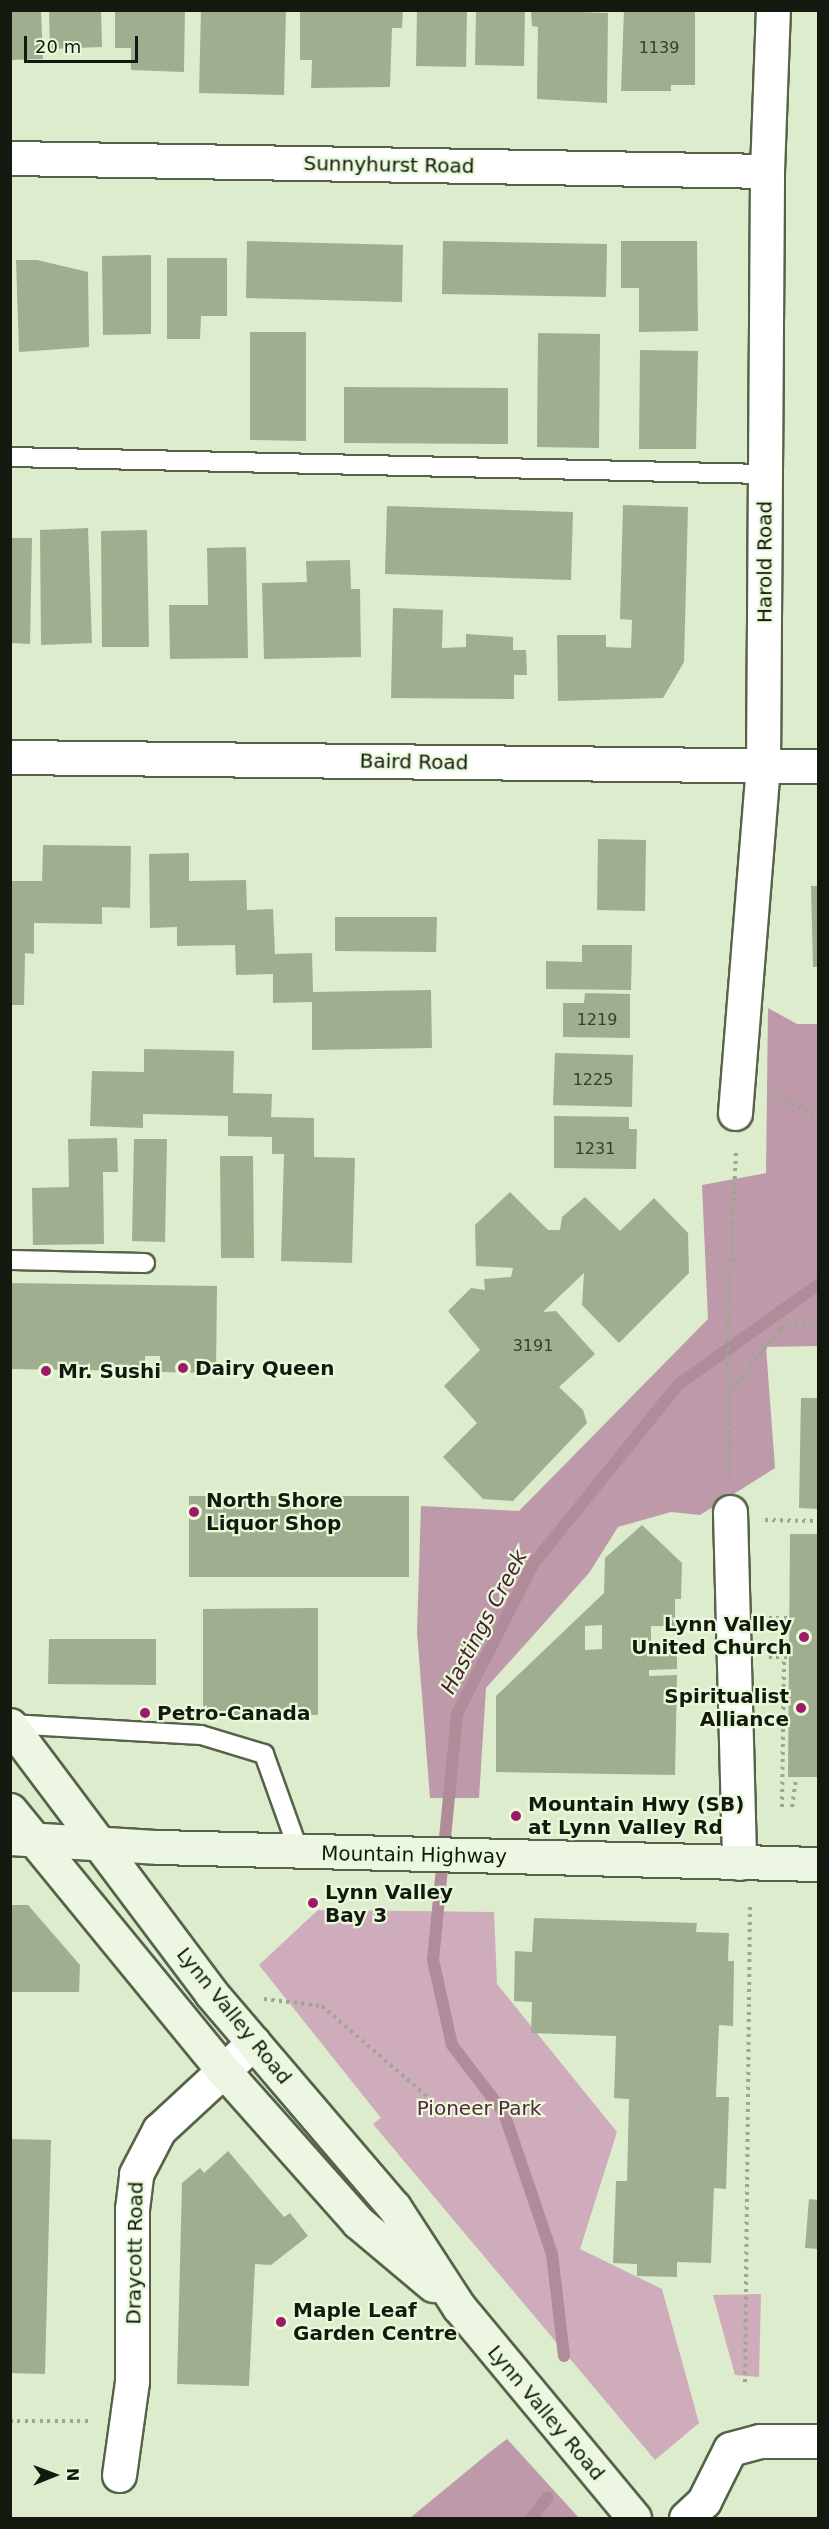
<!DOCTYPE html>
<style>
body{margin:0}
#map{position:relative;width:829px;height:2529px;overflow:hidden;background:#dceccd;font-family:"DejaVu Sans",sans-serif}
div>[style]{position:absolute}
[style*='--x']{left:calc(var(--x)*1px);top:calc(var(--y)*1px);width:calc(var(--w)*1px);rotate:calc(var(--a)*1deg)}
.green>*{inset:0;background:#ceacbb}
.forest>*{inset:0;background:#be99a9}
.stream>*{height:12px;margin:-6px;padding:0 6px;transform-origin:6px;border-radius:6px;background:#b08c9b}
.building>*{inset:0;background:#9fae8e}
.path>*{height:4px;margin-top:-2px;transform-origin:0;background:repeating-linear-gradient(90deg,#9ba88f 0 3px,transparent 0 7.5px)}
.roads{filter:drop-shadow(2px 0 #566348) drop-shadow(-2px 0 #566348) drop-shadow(0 2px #566348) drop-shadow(0 -2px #566348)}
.lane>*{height:18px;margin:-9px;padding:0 9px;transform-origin:9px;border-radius:9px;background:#fff}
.street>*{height:33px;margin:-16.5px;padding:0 16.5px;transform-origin:16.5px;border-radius:16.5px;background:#fff}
.secondary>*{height:33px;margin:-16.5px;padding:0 16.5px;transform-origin:16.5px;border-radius:16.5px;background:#ecf6e2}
.dots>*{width:16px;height:16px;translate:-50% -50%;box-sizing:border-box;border:3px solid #e9f9da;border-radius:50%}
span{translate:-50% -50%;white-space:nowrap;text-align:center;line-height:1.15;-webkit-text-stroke:4.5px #e9f9da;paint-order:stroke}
.number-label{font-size:16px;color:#363e2e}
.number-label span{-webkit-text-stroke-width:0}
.street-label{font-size:20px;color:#13190e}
.poi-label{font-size:20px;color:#13190e;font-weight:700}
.left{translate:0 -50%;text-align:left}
.right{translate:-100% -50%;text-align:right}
.park-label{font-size:20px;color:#56263e}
.water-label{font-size:21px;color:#4a1b33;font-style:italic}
.frame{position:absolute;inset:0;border:12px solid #13190e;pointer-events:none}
.north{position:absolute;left:24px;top:2445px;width:60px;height:60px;-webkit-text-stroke:4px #e9f9da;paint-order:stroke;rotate:89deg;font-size:16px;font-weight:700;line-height:24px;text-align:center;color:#13190e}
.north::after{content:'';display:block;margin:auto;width:21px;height:27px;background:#13190e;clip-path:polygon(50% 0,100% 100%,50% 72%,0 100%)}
.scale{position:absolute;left:24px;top:36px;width:114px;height:27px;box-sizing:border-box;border:3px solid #13190e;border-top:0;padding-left:8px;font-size:18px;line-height:21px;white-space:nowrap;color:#13190e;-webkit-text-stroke:4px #e9f9da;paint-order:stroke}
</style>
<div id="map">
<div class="green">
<i style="clip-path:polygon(318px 1910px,494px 1912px,497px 1984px,617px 2132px,580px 2249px,662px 2289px,699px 2423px,655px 2460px,373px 2124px,381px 2118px,259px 1965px)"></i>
<i style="clip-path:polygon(761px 2294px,759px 2377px,735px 2375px,713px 2295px)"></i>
</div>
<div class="forest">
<i style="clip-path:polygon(768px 1008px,797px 1024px,818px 1024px,818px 1346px,766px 1347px,775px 1468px,700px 1515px,671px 1512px,618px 1527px,589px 1573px,486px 1688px,479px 1798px,430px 1798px,417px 1632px,421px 1506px,519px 1511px,708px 1319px,702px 1185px,766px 1173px)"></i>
<i style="clip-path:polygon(507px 2439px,579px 2518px,410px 2518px,495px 2448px)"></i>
</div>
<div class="stream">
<i style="--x:564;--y:2356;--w:103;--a:-96.7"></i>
<i style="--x:552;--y:2254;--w:149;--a:-108.8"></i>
<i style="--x:504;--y:2113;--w:86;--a:-127.4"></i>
<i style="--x:452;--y:2045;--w:87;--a:-102.6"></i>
<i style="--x:433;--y:1960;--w:247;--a:-84.4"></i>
<i style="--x:457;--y:1714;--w:168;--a:-63.1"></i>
<i style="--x:533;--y:1564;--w:232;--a:-51"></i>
<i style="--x:679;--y:1384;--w:171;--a:-35.5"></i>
<i style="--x:532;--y:2518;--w:26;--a:-53"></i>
</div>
<div class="building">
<i style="clip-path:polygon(10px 10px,41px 10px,43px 59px,10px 60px)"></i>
<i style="clip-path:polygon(49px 10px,101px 10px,102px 47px,50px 49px)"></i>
<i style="clip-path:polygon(115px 10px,185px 10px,184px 72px,131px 70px,131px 48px,115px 48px)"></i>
<i style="clip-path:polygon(201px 10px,286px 10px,284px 95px,199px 93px)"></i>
<i style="clip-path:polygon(300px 10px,403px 10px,402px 28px,392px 28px,390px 87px,311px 88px,312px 60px,300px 60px)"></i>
<i style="clip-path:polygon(417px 10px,467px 10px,466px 67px,416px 66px)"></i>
<i style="clip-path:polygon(476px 10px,525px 10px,524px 66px,475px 65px)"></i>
<i style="clip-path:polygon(531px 10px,608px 13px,607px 103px,537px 99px,538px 27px,532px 26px)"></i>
<i style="clip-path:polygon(624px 10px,695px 10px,695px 85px,671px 85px,671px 91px,621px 91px)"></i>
<i style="clip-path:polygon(247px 241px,403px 245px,402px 302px,246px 298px)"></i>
<i style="clip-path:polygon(443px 241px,607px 244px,606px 297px,442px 294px)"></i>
<i style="clip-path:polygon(621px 241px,697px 241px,698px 331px,639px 332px,639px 288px,621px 288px)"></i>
<i style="clip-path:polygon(151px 255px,151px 334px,103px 335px,102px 256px)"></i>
<i style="clip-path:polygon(167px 258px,227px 258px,227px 316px,201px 316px,200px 339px,167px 339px)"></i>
<i style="clip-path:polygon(16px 260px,37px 260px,88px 272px,89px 347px,19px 352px)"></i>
<i style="clip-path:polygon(250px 332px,306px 332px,306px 441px,250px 440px)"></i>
<i style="clip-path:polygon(538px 333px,600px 334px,599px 448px,537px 447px)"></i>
<i style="clip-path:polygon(640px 350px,698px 351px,696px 449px,639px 449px)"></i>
<i style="clip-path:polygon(344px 387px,508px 388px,508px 444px,344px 443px)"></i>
<i style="clip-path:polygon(623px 505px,688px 507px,684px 662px,663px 698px,558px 701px,557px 635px,606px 635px,606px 647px,631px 648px,632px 620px,620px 619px)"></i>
<i style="clip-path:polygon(387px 506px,573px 512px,571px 580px,385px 574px)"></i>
<i style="clip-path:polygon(88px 528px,92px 643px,41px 645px,40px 530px)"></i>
<i style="clip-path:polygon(147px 530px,149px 647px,102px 647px,101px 531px)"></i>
<i style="clip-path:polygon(10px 538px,32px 538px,30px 644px,10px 643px)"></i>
<i style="clip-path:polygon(246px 547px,248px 658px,170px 659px,169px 605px,208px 605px,207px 548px)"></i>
<i style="clip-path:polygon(350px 560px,351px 589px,360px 589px,361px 657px,264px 659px,262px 583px,307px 582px,306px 561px)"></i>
<i style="clip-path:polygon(393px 608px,443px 610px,442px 648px,466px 647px,466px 634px,513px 637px,513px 650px,526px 650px,527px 675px,514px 675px,514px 699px,391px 698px)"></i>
<i style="clip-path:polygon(598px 839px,646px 840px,645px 911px,597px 910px)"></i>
<i style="clip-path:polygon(43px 845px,131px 846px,130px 908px,102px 907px,102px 924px,34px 923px,34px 954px,25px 953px,24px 1005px,10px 1005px,10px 881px,42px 881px)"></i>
<i style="clip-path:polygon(189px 853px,189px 881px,246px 880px,247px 910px,273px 909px,275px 954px,312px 953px,313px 992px,431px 990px,432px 1048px,312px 1050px,312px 1002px,273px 1003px,273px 974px,236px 975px,235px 945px,177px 946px,177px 927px,150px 928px,149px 854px)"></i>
<i style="clip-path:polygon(811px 886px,818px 886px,818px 967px,813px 967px)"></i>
<i style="clip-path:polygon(335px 917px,437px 917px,436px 952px,335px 951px)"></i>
<i style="clip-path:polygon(582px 945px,632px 945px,631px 990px,546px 989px,546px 961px,582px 962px)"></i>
<i style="clip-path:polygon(585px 993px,630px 994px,630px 1038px,563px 1037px,563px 1003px,584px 1003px)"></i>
<i style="clip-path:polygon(144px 1049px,234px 1051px,233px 1093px,272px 1094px,271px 1117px,314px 1118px,314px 1157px,355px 1158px,352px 1263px,281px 1261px,284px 1154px,272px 1154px,272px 1137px,228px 1136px,228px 1116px,143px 1114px,143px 1128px,90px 1126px,92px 1071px,144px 1072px)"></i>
<i style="clip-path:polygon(555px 1053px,633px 1055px,632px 1107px,553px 1105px)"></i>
<i style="clip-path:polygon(554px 1116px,629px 1117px,629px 1129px,637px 1129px,636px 1169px,554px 1168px)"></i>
<i style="clip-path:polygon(117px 1138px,118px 1172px,103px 1172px,104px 1244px,33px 1245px,32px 1188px,69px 1187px,68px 1139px)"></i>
<i style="clip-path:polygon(134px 1139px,167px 1139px,165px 1242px,132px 1241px)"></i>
<i style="clip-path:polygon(220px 1156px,253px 1156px,254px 1258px,221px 1258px)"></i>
<i style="clip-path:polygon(510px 1192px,548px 1230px,560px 1230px,562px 1217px,585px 1197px,620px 1231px,654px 1198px,688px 1233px,689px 1273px,619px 1343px,582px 1305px,584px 1273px,543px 1312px,556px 1311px,595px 1354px,559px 1387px,583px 1410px,587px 1423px,513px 1501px,483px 1499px,443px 1457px,477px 1423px,444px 1386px,480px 1350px,448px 1311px,471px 1288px,485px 1290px,484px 1279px,511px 1277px,513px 1268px,476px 1266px,475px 1225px)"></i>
<i style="clip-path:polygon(10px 1283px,217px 1286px,216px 1373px,159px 1372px,160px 1356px,145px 1356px,145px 1371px,10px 1369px)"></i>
<i style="clip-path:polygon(801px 1398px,818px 1398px,818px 1509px,799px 1508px)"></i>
<i style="clip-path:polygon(189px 1496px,409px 1496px,409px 1577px,189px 1577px)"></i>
<i style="clip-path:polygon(evenodd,642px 1525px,682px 1563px,681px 1599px,675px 1599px,675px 1626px,651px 1626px,651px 1644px,677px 1644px,677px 1669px,649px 1670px,649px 1676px,677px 1675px,675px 1775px,496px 1772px,496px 1696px,604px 1593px,605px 1558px,642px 1525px,602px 1625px,602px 1649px,585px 1650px,585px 1626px,602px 1625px)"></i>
<i style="clip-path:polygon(790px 1534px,818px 1534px,818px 1777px,788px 1777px)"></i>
<i style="clip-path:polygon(318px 1608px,318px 1715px,203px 1716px,203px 1609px)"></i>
<i style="clip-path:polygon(49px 1639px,156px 1639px,156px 1685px,48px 1684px)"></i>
<i style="clip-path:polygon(10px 1905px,28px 1905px,80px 1965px,79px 1992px,10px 1992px)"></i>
<i style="clip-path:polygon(534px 1918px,697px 1923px,696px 1932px,729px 1933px,728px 1961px,734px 1961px,733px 2026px,719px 2025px,716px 2097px,729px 2097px,726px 2189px,714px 2188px,711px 2263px,677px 2262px,677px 2277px,637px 2276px,637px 2264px,613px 2263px,616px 2181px,627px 2181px,629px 2099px,614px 2098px,616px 2036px,531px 2033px,532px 2002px,514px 2001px,515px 1951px,532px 1952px)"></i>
<i style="clip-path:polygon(10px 2139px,51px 2140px,45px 2374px,10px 2373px)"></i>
<i style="clip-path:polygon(228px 2151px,284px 2217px,290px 2213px,308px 2236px,271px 2265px,255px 2264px,249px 2386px,177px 2384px,182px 2183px,200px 2168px,204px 2173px)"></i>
<i style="clip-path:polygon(809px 2199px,818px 2200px,818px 2249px,805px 2248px)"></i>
</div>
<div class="path">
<i style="--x:772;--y:1092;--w:53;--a:29.5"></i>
<i style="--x:727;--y:1396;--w:85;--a:-51.7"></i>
<i style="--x:780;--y:1329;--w:39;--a:-12"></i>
<i style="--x:730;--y:1478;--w:157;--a:-90.7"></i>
<i style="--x:728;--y:1321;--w:172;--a:-87.3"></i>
<i style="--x:765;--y:1520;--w:53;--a:1.1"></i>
<i style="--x:769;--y:1618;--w:20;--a:0"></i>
<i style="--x:769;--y:1657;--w:15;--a:0"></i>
<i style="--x:782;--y:1807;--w:150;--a:-89.2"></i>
<i style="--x:784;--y:1657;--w:5;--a:0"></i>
<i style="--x:792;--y:1807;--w:30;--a:-82"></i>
<i style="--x:264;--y:1999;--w:58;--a:6.9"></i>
<i style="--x:322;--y:2006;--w:143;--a:40.7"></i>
<i style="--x:745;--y:2382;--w:478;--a:-89.4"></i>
<i style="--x:10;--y:2421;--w:81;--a:0"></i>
</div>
<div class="roads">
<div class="lane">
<i style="--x:10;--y:457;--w:755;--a:1.29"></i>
<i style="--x:10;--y:1260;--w:135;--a:1.3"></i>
<i style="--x:10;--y:1724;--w:191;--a:3.3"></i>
<i style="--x:201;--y:1735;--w:66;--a:16.8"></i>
<i style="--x:264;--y:1754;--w:104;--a:70.3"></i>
</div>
<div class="street">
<i style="--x:10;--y:158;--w:757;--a:0.98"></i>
<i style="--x:10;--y:757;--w:808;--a:0.64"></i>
<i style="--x:735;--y:1113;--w:348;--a:-85.4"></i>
<i style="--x:763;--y:766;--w:595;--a:-89.61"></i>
<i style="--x:767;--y:171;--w:161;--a:-87.9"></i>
<i style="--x:730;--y:1512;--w:351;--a:88.5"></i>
<i style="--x:119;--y:2475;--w:95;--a:-82.1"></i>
<i style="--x:132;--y:2381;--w:172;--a:-90"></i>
<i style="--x:132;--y:2209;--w:35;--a:-83"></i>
<i style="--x:136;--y:2174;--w:50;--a:-62.4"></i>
<i style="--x:159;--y:2130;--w:129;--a:-42.8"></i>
<i style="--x:686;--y:2518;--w:25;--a:-43"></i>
<i style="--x:704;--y:2501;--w:58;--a:-63.4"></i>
<i style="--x:730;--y:2449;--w:31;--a:-15"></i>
<i style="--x:760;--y:2441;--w:58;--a:0"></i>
</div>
<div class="secondary">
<i style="--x:10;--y:1725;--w:335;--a:53.1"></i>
<i style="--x:211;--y:1993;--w:282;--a:49.5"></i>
<i style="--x:394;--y:2207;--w:119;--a:57"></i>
<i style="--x:459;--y:2307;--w:274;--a:50.3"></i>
<i style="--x:10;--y:1810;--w:338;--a:50.7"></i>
<i style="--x:224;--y:2071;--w:202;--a:48.4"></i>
<i style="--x:358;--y:2222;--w:98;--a:40"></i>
<i style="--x:10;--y:1838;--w:149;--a:3.5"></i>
<i style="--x:159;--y:1847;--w:659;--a:1.48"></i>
</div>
</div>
<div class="dots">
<i style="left:183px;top:1368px;background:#9f1968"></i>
<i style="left:46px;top:1371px;background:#9f1968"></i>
<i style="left:194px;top:1512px;background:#9f1968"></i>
<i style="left:804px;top:1637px;background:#9f1968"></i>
<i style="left:801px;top:1708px;background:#9f1968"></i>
<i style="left:145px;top:1713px;background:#9f1968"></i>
<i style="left:516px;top:1816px;background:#9f1968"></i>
<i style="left:313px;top:1903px;background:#9f1968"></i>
<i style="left:281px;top:2322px;background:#9f1968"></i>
</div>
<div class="number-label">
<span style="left:659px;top:48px">1139</span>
<span style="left:597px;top:1020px">1219</span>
<span style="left:593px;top:1080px">1225</span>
<span style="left:595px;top:1149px">1231</span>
<span style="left:533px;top:1346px">3191</span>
</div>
<div class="street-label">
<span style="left:389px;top:165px;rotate:1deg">Sunnyhurst Road</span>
<span style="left:765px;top:562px;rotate:-90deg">Harold Road</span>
<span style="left:414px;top:762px;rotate:1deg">Baird Road</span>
<span style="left:414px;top:1855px;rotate:1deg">Mountain Highway</span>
<span style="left:234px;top:2016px;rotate:51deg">Lynn Valley Road</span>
<span style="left:135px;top:2253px;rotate:-89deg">Draycott Road</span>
<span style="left:546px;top:2413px;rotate:50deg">Lynn Valley Road</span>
</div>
<div class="poi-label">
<span class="left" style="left:195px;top:1368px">Dairy Queen</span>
<span class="left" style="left:58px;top:1371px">Mr. Sushi</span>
<span class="left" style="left:206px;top:1512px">North Shore<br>Liquor Shop</span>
<span class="right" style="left:792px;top:1636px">Lynn Valley<br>United Church</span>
<span class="right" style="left:789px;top:1708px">Spiritualist<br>Alliance</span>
<span class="left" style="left:157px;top:1713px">Petro-Canada</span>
<span class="left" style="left:528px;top:1816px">Mountain Hwy (SB)<br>at Lynn Valley Rd</span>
<span class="left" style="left:325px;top:1904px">Lynn Valley<br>Bay 3</span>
<span class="left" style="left:293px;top:2322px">Maple Leaf<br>Garden Centre</span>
</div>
<div class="park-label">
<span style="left:479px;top:2108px">Pioneer Park</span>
</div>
<div class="water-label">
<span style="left:484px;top:1622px;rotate:-62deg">Hastings Creek</span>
</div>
<div class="frame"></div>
<div class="north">N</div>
<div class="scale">20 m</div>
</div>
